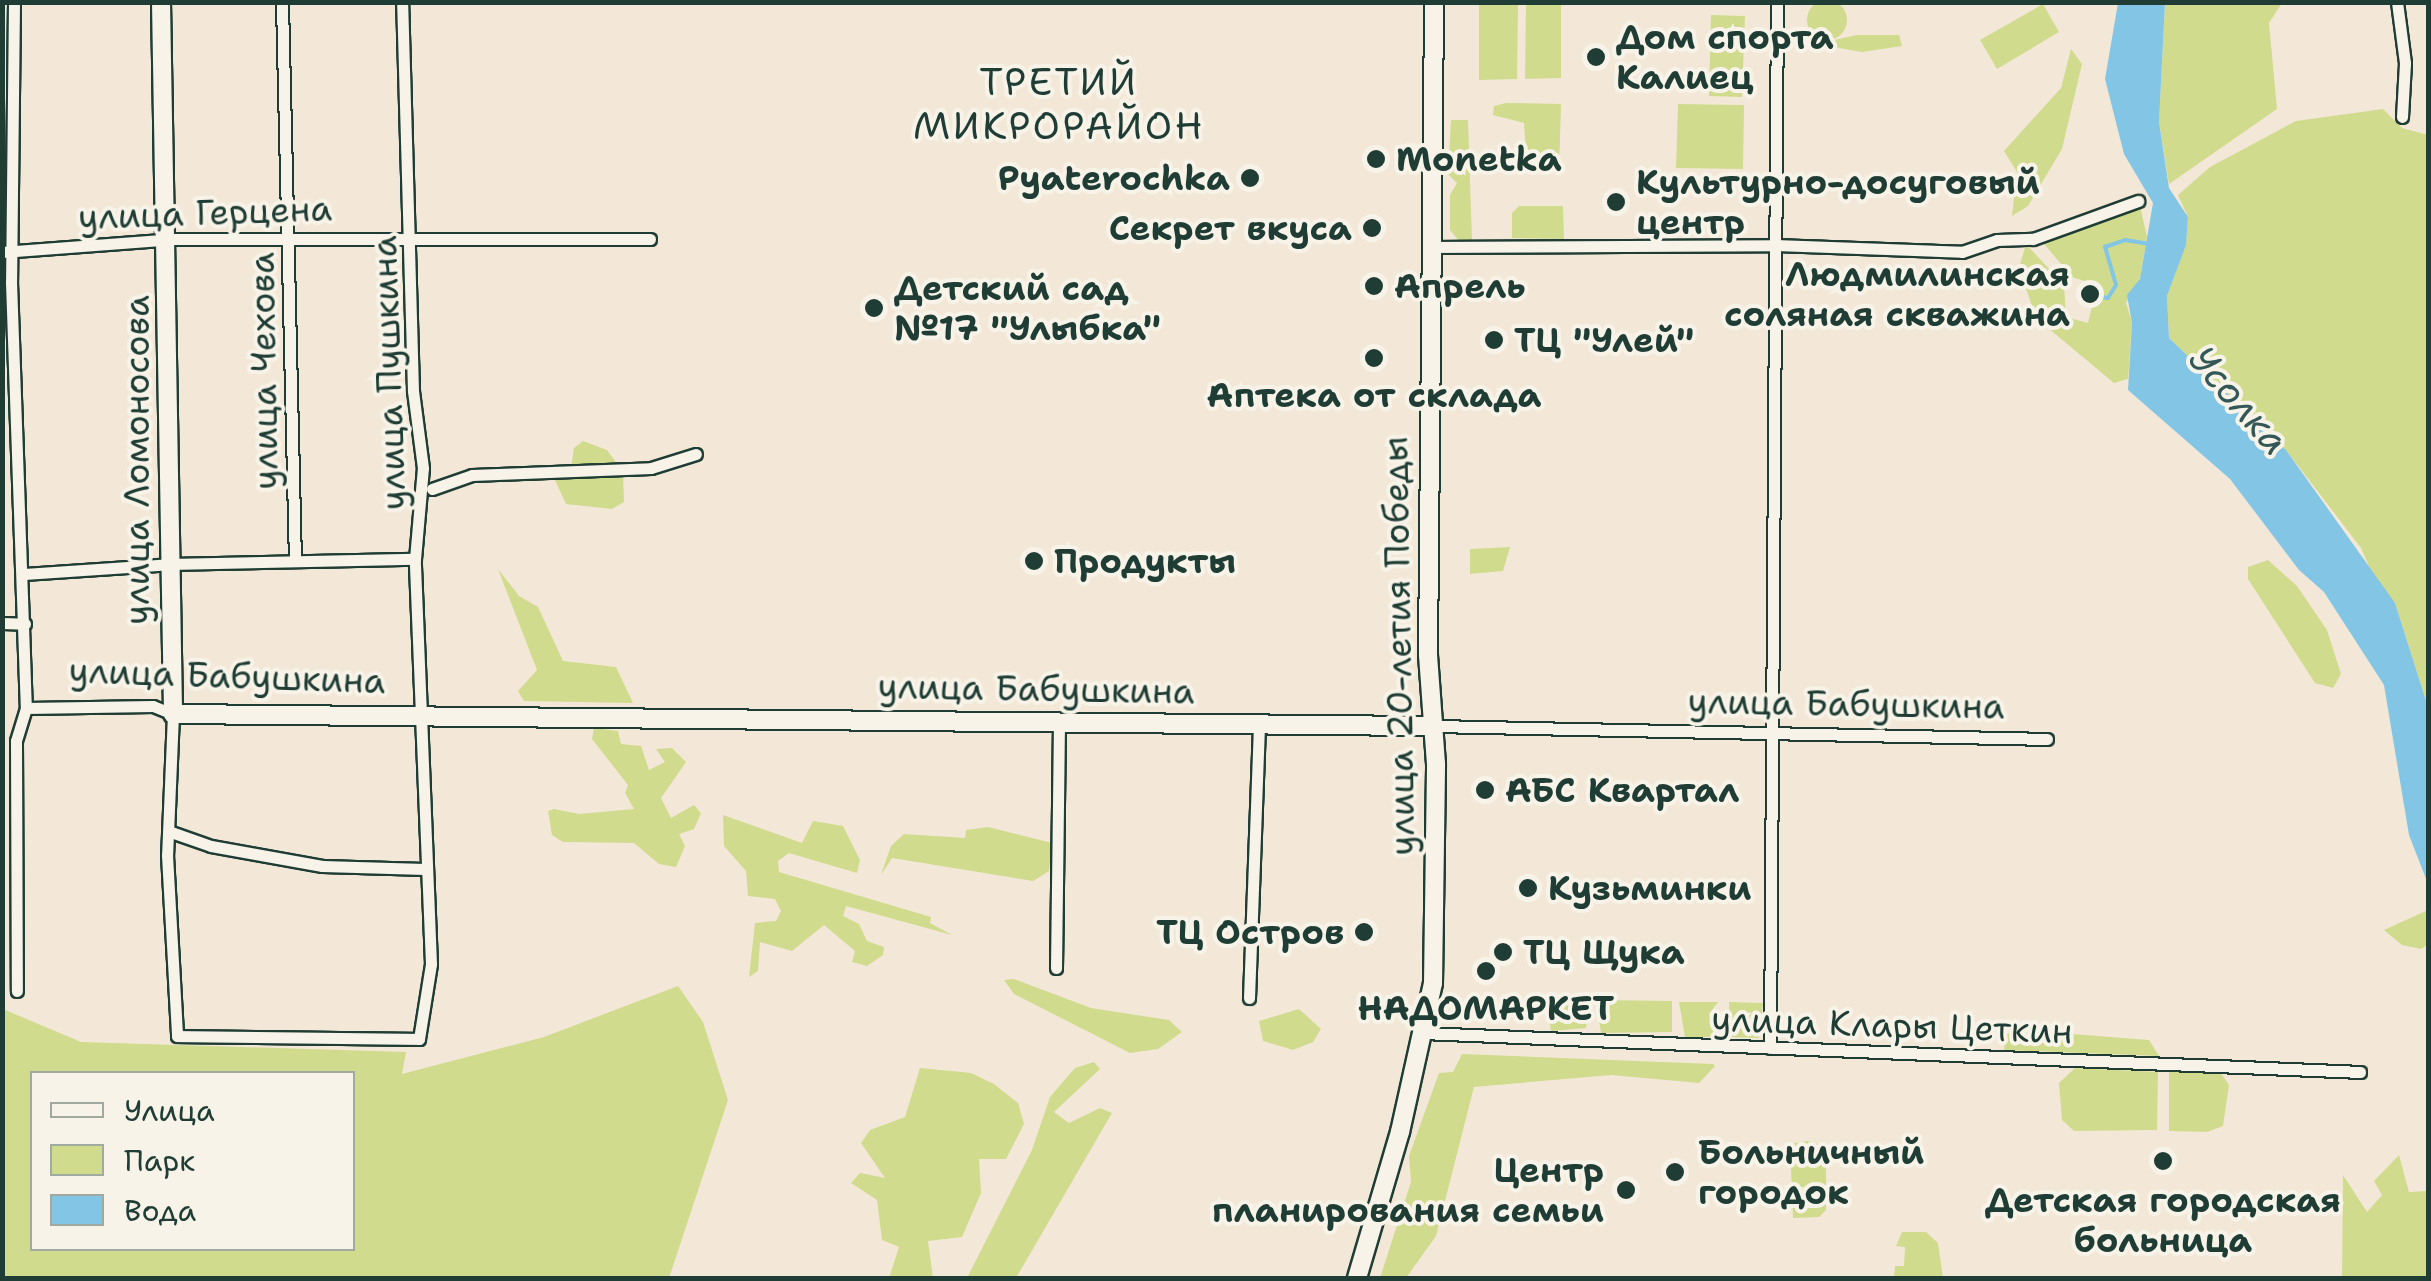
<!DOCTYPE html>
<meta charset="utf-8">
<style>
body{margin:0}
#map{position:relative;width:2431px;height:1281px;overflow:hidden;background:#f3e8d7;font-family:"Shantell Sans",sans-serif}
div>[style]{position:absolute}
[style*='--x']{left:calc(var(--x)*1px);top:calc(var(--y)*1px);width:calc(var(--w)*1px);rotate:calc(var(--a)*1deg)}
.green>*{inset:0;background:#d0db8e}
.round{border-radius:50%}
.water>*{inset:0;background:#83c5e4}
.stream>*{height:4px;margin:-2px;padding:0 2px;transform-origin:2px;border-radius:2px;background:#83c5e4}
.roads{filter:drop-shadow(2px 0 #1f3d34) drop-shadow(-2px 0 #1f3d34) drop-shadow(0 2px #1f3d34) drop-shadow(0 -2px #1f3d34)}
.street>*{height:11px;margin:-5.5px;padding:0 5.5px;transform-origin:5.5px;border-radius:5.5px;background:#f7f3e8}
.secondary>*{height:18px;margin:-9px;padding:0 9px;transform-origin:9px;border-radius:9px;background:#f7f3e8}
.dots>*{width:28px;height:28px;translate:-50% -50%;box-sizing:border-box;border:5px solid #f7f3e8;border-radius:50%}
span{translate:-50% -50%;white-space:nowrap;text-align:center;line-height:1.15;-webkit-text-stroke:8px #f7f3e8;paint-order:stroke}
.poi-label{font-size:35px;color:#1f3d34;font-weight:700}
.left{translate:0 -50%;text-align:left}
.right{translate:-100% -50%;text-align:right}
.street-label{font-size:35px;color:#1f3d34}
.neighbourhood-label{font-size:38px;color:#1f3d34;letter-spacing:2.5px}
.water-label{font-size:38px;color:#335857;font-style:italic}
.frame{position:absolute;inset:0;border:5px solid #1f3d34;pointer-events:none}
.legend{position:absolute;left:30px;top:1071px;width:325px;height:180px;box-sizing:border-box;background:#f7f3e8;border:2px solid #a1aaa0;margin:0;padding:12px 18px;list-style:none;font-size:30px;color:#1f3d34}
.legend li{display:flex;align-items:center;gap:20px;height:50px}
.legend b{width:50px;border:2px solid #a1aaa0}
</style>
<div id="map">
<div class="green">
<i class="round" style="left:1807px;top:0;width:40px;height:40px"></i>
<i style="clip-path:polygon(1479px 3px,1518px 3px,1517px 79px,1479px 80px)"></i>
<i style="clip-path:polygon(1526px 3px,1561px 3px,1561px 78px,1525px 79px)"></i>
<i style="clip-path:polygon(2165px 3px,2282px 3px,2269px 23px,2277px 109px,2169px 184px,2159px 122px)"></i>
<i style="clip-path:polygon(2043px 4px,2059px 32px,1997px 69px,1980px 40px)"></i>
<i style="clip-path:polygon(1711px 15px,1745px 16px,1742px 97px,1709px 96px)"></i>
<i style="clip-path:polygon(1857px 35px,1899px 35px,1902px 46px,1862px 52px,1816px 44px)"></i>
<i style="clip-path:polygon(2071px 49px,2082px 64px,2062px 149px,2028px 206px,2012px 216px,2017px 172px,2004px 151px,2061px 88px)"></i>
<i style="clip-path:polygon(1506px 103px,1561px 104px,1559px 172px,1527px 168px,1524px 123px,1493px 115px,1494px 106px)"></i>
<i style="clip-path:polygon(1678px 104px,1744px 105px,1743px 169px,1676px 168px)"></i>
<i style="clip-path:polygon(2383px 109px,2402px 128px,2428px 135px,2428px 707px,2395px 603px,2377px 585px,2361px 548px,2286px 450px,2169px 338px,2167px 296px,2186px 244px,2188px 217px,2178px 195px,2210px 167px,2296px 121px)"></i>
<i style="clip-path:polygon(1451px 120px,1468px 120px,1472px 241px,1459px 241px,1450px 230px,1450px 195px,1457px 183px,1448px 174px)"></i>
<i style="clip-path:polygon(1519px 206px,1563px 206px,1564px 239px,1512px 238px,1512px 213px)"></i>
<i style="clip-path:polygon(2140px 206px,2147px 237px,2140px 279px,2126px 303px,2132px 322px,2128px 379px,2114px 383px,2036px 318px,2019px 268px,2026px 244px,2064px 285px,2066px 317px,2088px 323px,2097px 285px,2072px 277px,2040px 239px)"></i>
<i style="clip-path:polygon(583px 441px,607px 450px,623px 472px,624px 502px,612px 509px,566px 504px,555px 480px,571px 468px,574px 448px)"></i>
<i style="clip-path:polygon(1510px 547px,1503px 571px,1470px 574px,1470px 549px)"></i>
<i style="clip-path:polygon(2268px 560px,2297px 586px,2327px 630px,2341px 674px,2333px 688px,2315px 683px,2248px 579px,2248px 567px)"></i>
<i style="clip-path:polygon(498px 569px,519px 596px,538px 607px,563px 661px,616px 667px,633px 703px,524px 701px,518px 691px,537px 670px)"></i>
<i style="clip-path:polygon(594px 728px,618px 731px,621px 744px,641px 746px,649px 770px,665px 762px,656px 749px,672px 748px,686px 762px,661px 798px,671px 818px,694px 805px,701px 813px,694px 829px,679px 834px,685px 846px,676px 867px,659px 864px,634px 843px,563px 842px,552px 835px,548px 811px,554px 809px,579px 814px,634px 809px,625px 793px,628px 785px,592px 739px)"></i>
<i style="clip-path:polygon(723px 815px,802px 843px,813px 821px,843px 826px,860px 860px,857px 873px,789px 853px,778px 861px,779px 872px,931px 917px,930px 923px,952px 935px,846px 906px,843px 916px,859px 924px,867px 941px,884px 947px,883px 955px,867px 966px,852px 962px,855px 951px,824px 925px,792px 951px,760px 942px,758px 971px,749px 977px,755px 923px,776px 921px,781px 911px,775px 899px,748px 896px,746px 871px,724px 846px)"></i>
<i style="clip-path:polygon(988px 827px,1052px 843px,1049px 871px,1033px 881px,892px 858px,881px 875px,891px 846px,904px 834px,965px 838px,966px 830px)"></i>
<i style="clip-path:polygon(2428px 910px,2428px 944px,2421px 949px,2402px 945px,2384px 930px)"></i>
<i style="clip-path:polygon(1014px 979px,1091px 1008px,1169px 1020px,1182px 1032px,1158px 1049px,1130px 1053px,1014px 994px,1004px 980px)"></i>
<i style="clip-path:polygon(evenodd,678px 986px,703px 1022px,728px 1100px,669px 1278px,3px 1278px,3px 1009px,81px 1042px,406px 1052px,402px 1074px,544px 1037px,678px 986px,32px 1074px,352px 1074px,352px 1248px,32px 1248px,32px 1074px)"></i>
<i style="clip-path:polygon(1547px 1000px,1590px 1000px,1586px 1028px,1551px 1031px)"></i>
<i style="clip-path:polygon(1596px 1000px,1672px 1001px,1672px 1032px,1601px 1033px)"></i>
<i style="clip-path:polygon(1679px 1002px,1718px 1002px,1709px 1014px,1715px 1037px,1685px 1037px)"></i>
<i style="clip-path:polygon(1729px 1002px,1763px 1003px,1759px 1038px,1730px 1037px)"></i>
<i style="clip-path:polygon(1299px 1009px,1321px 1029px,1313px 1042px,1293px 1050px,1263px 1041px,1259px 1021px)"></i>
<i style="clip-path:polygon(2019px 1030px,2041px 1043px,2059px 1033px,2149px 1040px,2159px 1056px,2004px 1050px,2006px 1034px)"></i>
<i style="clip-path:polygon(1462px 1054px,1713px 1064px,1715px 1066px,1699px 1083px,1611px 1075px,1474px 1087px,1436px 1236px,1406px 1278px,1380px 1278px,1411px 1182px,1409px 1156px,1439px 1073px,1453px 1072px)"></i>
<i style="clip-path:polygon(1094px 1062px,1100px 1069px,1054px 1112px,1069px 1123px,1100px 1108px,1112px 1113px,1016px 1278px,967px 1278px,1032px 1150px,1050px 1097px,1075px 1068px)"></i>
<i style="clip-path:polygon(920px 1068px,971px 1073px,994px 1084px,1018px 1103px,1024px 1124px,1006px 1159px,979px 1159px,981px 1193px,962px 1237px,928px 1241px,933px 1278px,889px 1278px,899px 1247px,882px 1240px,877px 1200px,851px 1183px,860px 1173px,885px 1178px,861px 1143px,870px 1130px,905px 1117px)"></i>
<i style="clip-path:polygon(2075px 1068px,2158px 1072px,2157px 1130px,2074px 1131px,2062px 1120px,2059px 1083px)"></i>
<i style="clip-path:polygon(2169px 1072px,2220px 1072px,2229px 1085px,2223px 1126px,2207px 1132px,2169px 1131px)"></i>
<i style="clip-path:polygon(1807px 1141px,1826px 1146px,1826px 1210px,1819px 1217px,1793px 1218px,1790px 1144px)"></i>
<i style="clip-path:polygon(2399px 1155px,2409px 1192px,2428px 1191px,2428px 1278px,2342px 1278px,2343px 1175px,2367px 1212px,2382px 1195px,2374px 1181px)"></i>
<i style="clip-path:polygon(1902px 1232px,1926px 1232px,1938px 1243px,1943px 1278px,1894px 1278px,1895px 1266px,1904px 1266px,1905px 1247px,1896px 1246px)"></i>
</div>
<div class="water">
<i style="clip-path:polygon(2118px 3px,2165px 3px,2159px 122px,2169px 188px,2188px 217px,2186px 245px,2167px 296px,2169px 338px,2286px 450px,2395px 603px,2428px 707px,2428px 884px,2409px 835px,2384px 685px,2324px 592px,2299px 570px,2230px 479px,2128px 390px,2132px 323px,2127px 295px,2140px 279px,2153px 203px,2124px 154px,2105px 79px)"></i>
</div>
<div class="stream">
<i style="--x:2090;--y:294;--w:18;--a:13"></i>
<i style="--x:2108;--y:298;--w:15;--a:-58"></i>
<i style="--x:2116;--y:285;--w:40;--a:-106"></i>
<i style="--x:2105;--y:247;--w:21;--a:-19"></i>
<i style="--x:2125;--y:240;--w:25;--a:9"></i>
</div>
<div class="roads">
<div class="street">
<i style="--x:14;--y:2;--w:280;--a:90.6"></i>
<i style="--x:11;--y:282;--w:426;--a:88"></i>
<i style="--x:26;--y:708;--w:34;--a:107"></i>
<i style="--x:16;--y:741;--w:250;--a:89.8"></i>
<i style="--x:282;--y:2;--w:558;--a:88.67"></i>
<i style="--x:2397;--y:2;--w:62;--a:82.5"></i>
<i style="--x:2405;--y:63;--w:54;--a:93.2"></i>
<i style="--x:1429;--y:247;--w:346;--a:-0.3"></i>
<i style="--x:1775;--y:245;--w:187;--a:2.1"></i>
<i style="--x:1962;--y:252;--w:37;--a:-19"></i>
<i style="--x:1997;--y:240;--w:36;--a:-2"></i>
<i style="--x:2033;--y:239;--w:112;--a:-19.9"></i>
<i style="--x:2;--y:252;--w:173;--a:-4.3"></i>
<i style="--x:175;--y:239;--w:475;--a:0"></i>
<i style="--x:432;--y:489;--w:42;--a:-19.3"></i>
<i style="--x:472;--y:475;--w:179;--a:-2.2"></i>
<i style="--x:651;--y:468;--w:47;--a:-17.3"></i>
<i style="--x:24;--y:574;--w:145;--a:-3.9"></i>
<i style="--x:169;--y:564;--w:246;--a:-1.2"></i>
<i style="--x:2;--y:623;--w:23;--a:2"></i>
<i style="--x:26;--y:708;--w:127;--a:-0.9"></i>
<i style="--x:153;--y:706;--w:22;--a:22"></i>
<i style="--x:173;--y:714;--w:141;--a:92.4"></i>
<i style="--x:167;--y:855;--w:181;--a:86.8"></i>
<i style="--x:177;--y:1036;--w:242;--a:0.7"></i>
<i style="--x:419;--y:1039;--w:76;--a:-80.9"></i>
<i style="--x:431;--y:964;--w:405;--a:-92.3"></i>
<i style="--x:415;--y:559;--w:91;--a:-85"></i>
<i style="--x:423;--y:468;--w:78;--a:-97.4"></i>
<i style="--x:413;--y:391;--w:389;--a:-91.6"></i>
<i style="--x:1434;--y:726;--w:613;--a:1.21"></i>
<i style="--x:171;--y:832;--w:42;--a:19.3"></i>
<i style="--x:211;--y:846;--w:113;--a:10.2"></i>
<i style="--x:322;--y:866;--w:103;--a:1.7"></i>
<i style="--x:1056;--y:968;--w:246;--a:-89.3"></i>
<i style="--x:1249;--y:998;--w:274;--a:-87.9"></i>
<i style="--x:1423;--y:1033;--w:938;--a:2.38"></i>
<i style="--x:1770;--y:1048;--w:1046;--a:-89.62"></i>
</div>
<div class="secondary">
<i style="--x:161;--y:2;--w:712;--a:89.03"></i>
<i style="--x:173;--y:714;--w:1261;--a:0.55"></i>
<i style="--x:1357;--y:1278;--w:152;--a:-73.6"></i>
<i style="--x:1400;--y:1132;--w:153;--a:-77.5"></i>
<i style="--x:1433;--y:983;--w:219;--a:-89.2"></i>
<i style="--x:1436;--y:764;--w:109;--a:-94.2"></i>
<i style="--x:1428;--y:655;--w:653;--a:-89.47"></i>
</div>
</div>
<div class="dots">
<i style="left:1596px;top:57px;background:#1f3d34"></i>
<i style="left:1376px;top:159px;background:#1f3d34"></i>
<i style="left:1250px;top:178px;background:#1f3d34"></i>
<i style="left:1616px;top:202px;background:#1f3d34"></i>
<i style="left:1372px;top:228px;background:#1f3d34"></i>
<i style="left:1374px;top:286px;background:#1f3d34"></i>
<i style="left:2090px;top:294px;background:#1f3d34"></i>
<i style="left:874px;top:308px;background:#1f3d34"></i>
<i style="left:1494px;top:340px;background:#1f3d34"></i>
<i style="left:1374px;top:358px;background:#1f3d34"></i>
<i style="left:1034px;top:561px;background:#1f3d34"></i>
<i style="left:1485px;top:790px;background:#1f3d34"></i>
<i style="left:1528px;top:888px;background:#1f3d34"></i>
<i style="left:1364px;top:932px;background:#1f3d34"></i>
<i style="left:1503px;top:952px;background:#1f3d34"></i>
<i style="left:1486px;top:971px;background:#1f3d34"></i>
<i style="left:2163px;top:1161px;background:#1f3d34"></i>
<i style="left:1675px;top:1172px;background:#1f3d34"></i>
<i style="left:1626px;top:1190px;background:#1f3d34"></i>
</div>
<div class="poi-label">
<span class="left" style="left:1616px;top:57px">Дом спорта<br>Калиец</span>
<span class="left" style="left:1396px;top:159px">Monetka</span>
<span class="right" style="left:1230px;top:178px">Pyaterochka</span>
<span class="left" style="left:1636px;top:202px">Культурно-досуговый<br>центр</span>
<span class="right" style="left:1352px;top:228px">Секрет вкуса</span>
<span class="right" style="left:2070px;top:294px">Людмилинская<br>соляная скважина</span>
<span class="left" style="left:1394px;top:286px">Апрель</span>
<span class="left" style="left:894px;top:308px">Детский сад<br>№17 "Улыбка"</span>
<span class="left" style="left:1514px;top:340px">ТЦ "Улей"</span>
<span style="left:1374px;top:395px">Аптека от склада</span>
<span class="left" style="left:1054px;top:561px">Продукты</span>
<span class="left" style="left:1505px;top:790px">АБС Квартал</span>
<span class="left" style="left:1548px;top:888px">Кузьминки</span>
<span class="right" style="left:1344px;top:932px">ТЦ Остров</span>
<span class="left" style="left:1523px;top:952px">ТЦ Щука</span>
<span style="left:1486px;top:1008px">НАДОМАРКЕТ</span>
<span class="left" style="left:1698px;top:1172px">Больничный<br>городок</span>
<span class="right" style="left:1604px;top:1190px">Центр<br>планирования семьи</span>
<span style="left:2163px;top:1220px">Детская городская<br>больница</span>
</div>
<div class="street-label">
<span style="left:205px;top:213px;rotate:-2deg">улица Герцена</span>
<span style="left:264px;top:371px;rotate:-91deg">улица Чехова</span>
<span style="left:389px;top:373px;rotate:-92deg">улица Пушкина</span>
<span style="left:137px;top:460px;rotate:-90deg">улица Ломоносова</span>
<span style="left:1399px;top:646px;rotate:-91deg">улица 20-летия Победы</span>
<span style="left:227px;top:676px;rotate:2deg">улица Бабушкина</span>
<span style="left:1036px;top:689px;rotate:1deg">улица Бабушкина</span>
<span style="left:1846px;top:704px;rotate:1deg">улица Бабушкина</span>
<span style="left:1892px;top:1025px;rotate:2deg">улица Клары Цеткин</span>
</div>
<div class="neighbourhood-label">
<span style="left:1059px;top:104px">ТРЕТИЙ<br>МИКРОРАЙОН</span>
</div>
<div class="water-label">
<span style="left:2239px;top:400px;rotate:49deg">Усолка</span>
</div>
<div class="frame"></div>
<ul class="legend">
<li><b style="height:12px;background:#f7f3e8"></b>Улица</li>
<li><b style="height:28px;background:#d0db8e"></b>Парк</li>
<li><b style="height:28px;background:#83c5e4"></b>Вода</li>
</ul>
</div>
